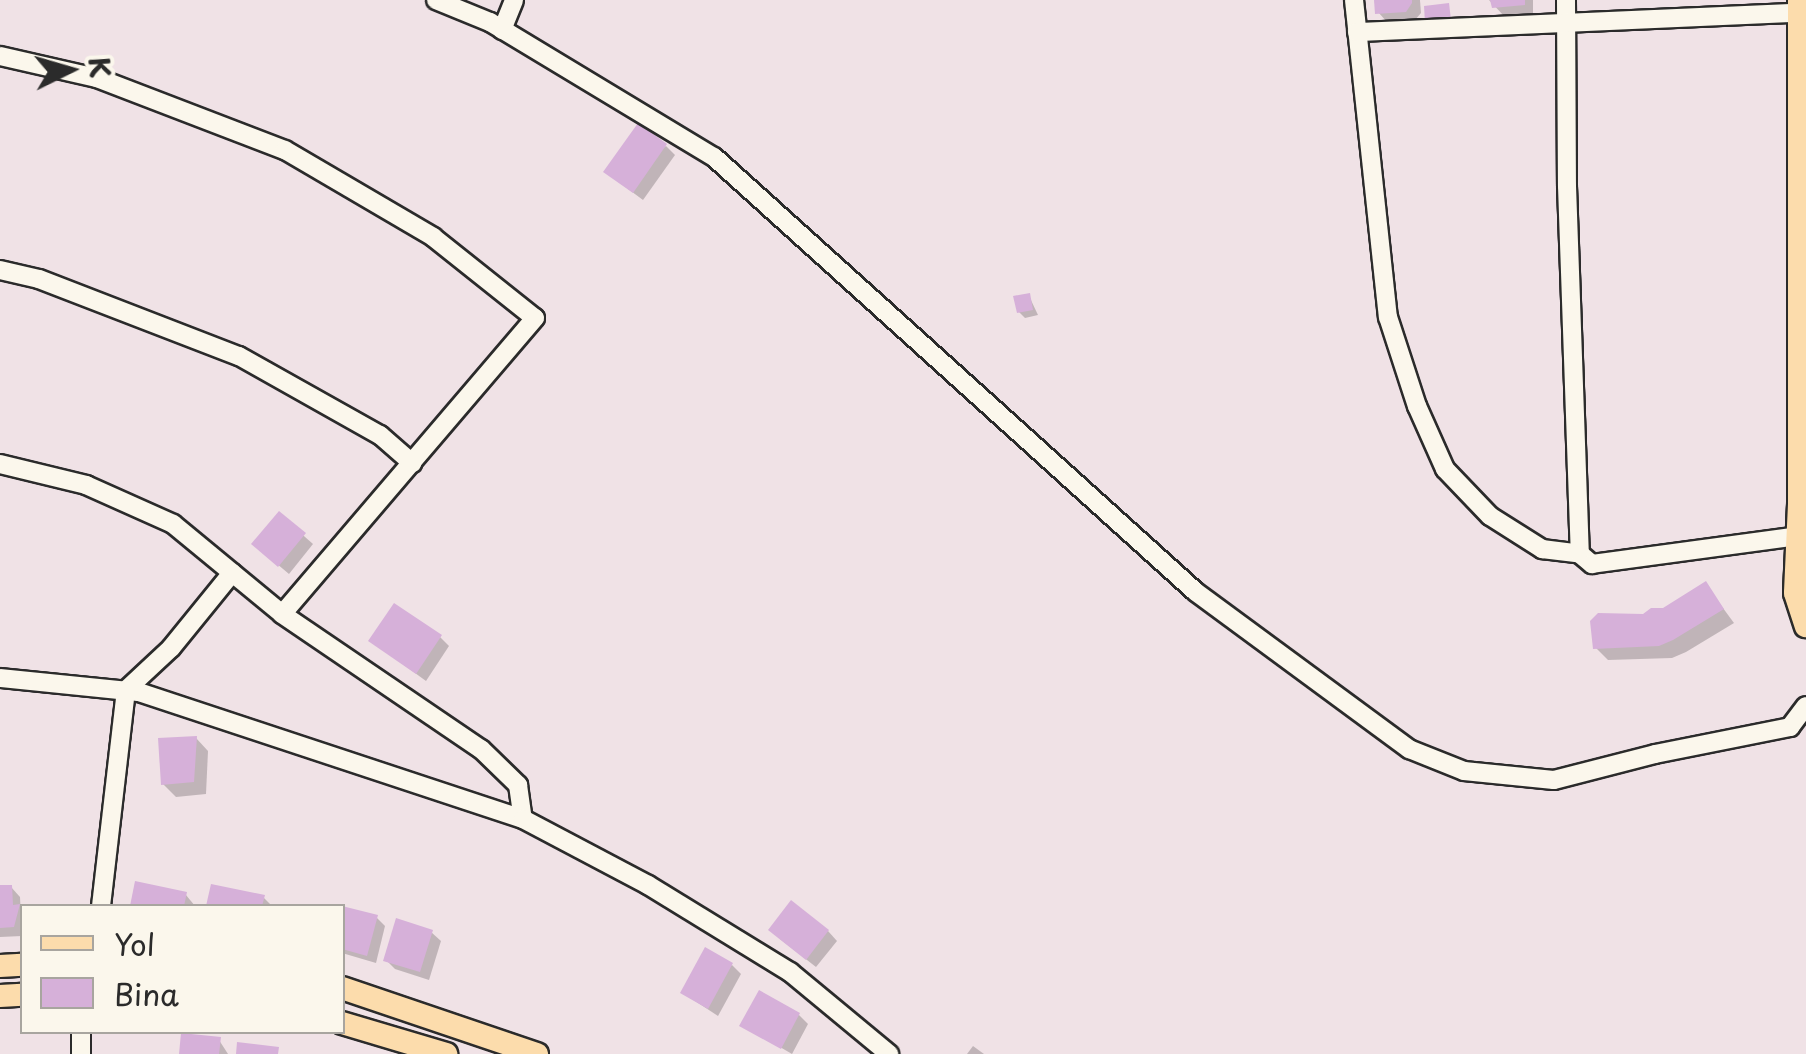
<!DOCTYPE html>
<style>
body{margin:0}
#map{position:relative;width:1806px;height:1054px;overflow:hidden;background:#f0e2e6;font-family:"Playpen Sans",sans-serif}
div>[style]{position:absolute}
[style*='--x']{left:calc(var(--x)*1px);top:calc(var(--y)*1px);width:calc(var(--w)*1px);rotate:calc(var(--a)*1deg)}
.shadow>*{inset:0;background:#0003}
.building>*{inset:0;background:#d6b0d9}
.roads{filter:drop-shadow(2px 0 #2b2b2b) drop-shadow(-2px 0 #2b2b2b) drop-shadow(0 2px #2b2b2b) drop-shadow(0 -2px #2b2b2b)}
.minor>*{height:18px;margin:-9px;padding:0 9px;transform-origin:9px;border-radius:9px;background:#fbf7ec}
.major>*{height:22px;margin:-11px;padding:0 11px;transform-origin:11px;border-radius:11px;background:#fcdcac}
span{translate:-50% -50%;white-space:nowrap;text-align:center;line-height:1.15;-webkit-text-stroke:8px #fbf7ec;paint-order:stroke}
.legend{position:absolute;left:20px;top:904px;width:325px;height:130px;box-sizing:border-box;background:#fbf7ec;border:2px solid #a8a59f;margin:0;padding:12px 18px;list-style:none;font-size:30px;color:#2b2b2b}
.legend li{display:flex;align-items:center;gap:20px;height:50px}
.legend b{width:50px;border:2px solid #a8a59f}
.north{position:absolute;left:20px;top:20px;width:100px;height:100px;-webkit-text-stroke:8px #fbf7ec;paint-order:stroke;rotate:85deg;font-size:28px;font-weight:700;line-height:40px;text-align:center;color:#2b2b2b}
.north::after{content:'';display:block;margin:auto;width:35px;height:45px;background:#2b2b2b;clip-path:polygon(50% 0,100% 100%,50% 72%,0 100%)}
</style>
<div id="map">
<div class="shadow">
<i style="clip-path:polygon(1377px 0,1420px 0,1421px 13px,1415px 20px,1387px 22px,1378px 12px)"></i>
<i style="clip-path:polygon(1489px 0,1533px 0,1533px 13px,1504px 16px)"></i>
<i style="clip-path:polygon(666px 146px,675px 155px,643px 200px,616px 180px)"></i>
<i style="clip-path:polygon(1029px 296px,1038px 315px,1025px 318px,1019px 312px)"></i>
<i style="clip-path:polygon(279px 514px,313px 544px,289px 574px,264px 553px)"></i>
<i style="clip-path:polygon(1706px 585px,1734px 623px,1686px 652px,1672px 658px,1608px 660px,1595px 647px)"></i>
<i style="clip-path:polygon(440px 637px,449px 646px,426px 681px,371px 641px)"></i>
<i style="clip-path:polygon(196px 738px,208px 751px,206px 794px,176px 797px,163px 784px)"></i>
<i style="clip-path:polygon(137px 884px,186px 895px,195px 906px,132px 906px)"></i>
<i style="clip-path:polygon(11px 887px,20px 897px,22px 936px,0 937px,0 888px)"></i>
<i style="clip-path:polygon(212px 887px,263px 897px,272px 906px,208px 906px)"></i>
<i style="clip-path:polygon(342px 917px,376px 917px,385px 926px,376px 963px,342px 953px)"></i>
<i style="clip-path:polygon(828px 931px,837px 941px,816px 967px,780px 939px)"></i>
<i style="clip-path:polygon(431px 932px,441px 941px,429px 980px,395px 969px,386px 960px)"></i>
<i style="clip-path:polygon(732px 965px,741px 974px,718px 1016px,683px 993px)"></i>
<i style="clip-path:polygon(799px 1015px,808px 1024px,792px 1054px,742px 1025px)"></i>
<i style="clip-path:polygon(219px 1040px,228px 1054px,181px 1054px)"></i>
<i style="clip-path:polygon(973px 1046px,984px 1054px,967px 1054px)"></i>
</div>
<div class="building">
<i style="clip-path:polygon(1374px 0,1412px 0,1412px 3px,1406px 12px,1375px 14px)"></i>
<i style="clip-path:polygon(1490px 0,1525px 0,1525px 5px,1492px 8px)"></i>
<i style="clip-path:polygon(1449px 3px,1451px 20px,1425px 23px,1424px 6px)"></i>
<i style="clip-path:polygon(638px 123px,667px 144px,633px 193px,603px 172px)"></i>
<i style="clip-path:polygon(1030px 293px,1033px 310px,1017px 313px,1013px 296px)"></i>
<i style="clip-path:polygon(279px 511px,306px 533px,278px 567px,251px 544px)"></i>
<i style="clip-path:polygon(1706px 581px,1724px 609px,1673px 640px,1659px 646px,1593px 649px,1590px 621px,1598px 613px,1643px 614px,1651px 608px,1663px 608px)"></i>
<i style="clip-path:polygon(394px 603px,442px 635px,416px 674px,368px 641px)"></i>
<i style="clip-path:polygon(197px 736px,194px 782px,161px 785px,158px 738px)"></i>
<i style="clip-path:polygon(135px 881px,187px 892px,184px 906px,130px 906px)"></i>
<i style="clip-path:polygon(211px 884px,265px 895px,262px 906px,206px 906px)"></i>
<i style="clip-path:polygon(0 885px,12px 885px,13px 905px,20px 904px,14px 927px,0 928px)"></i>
<i style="clip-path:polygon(791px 900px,829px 930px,806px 960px,768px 930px)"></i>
<i style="clip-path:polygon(342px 906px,378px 915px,367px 956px,342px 949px)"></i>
<i style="clip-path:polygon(396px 918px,433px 930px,420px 972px,383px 961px)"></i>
<i style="clip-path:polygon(705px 947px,733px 963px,708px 1009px,680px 993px)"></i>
<i style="clip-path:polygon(759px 990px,800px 1013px,781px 1049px,739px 1026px)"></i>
<i style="clip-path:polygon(181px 1033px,221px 1037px,219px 1054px,179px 1054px)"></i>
<i style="clip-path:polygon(237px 1042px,279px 1047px,278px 1054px,236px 1054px)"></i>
</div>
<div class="roads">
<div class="minor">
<i style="--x:436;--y:0;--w:58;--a:22.2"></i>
<i style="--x:490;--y:22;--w:262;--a:31.1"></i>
<i style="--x:714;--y:157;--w:649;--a:42.07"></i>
<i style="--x:1196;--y:592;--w:265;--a:36.4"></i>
<i style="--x:1409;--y:749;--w:59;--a:21.8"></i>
<i style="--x:1464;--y:771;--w:90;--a:5.7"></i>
<i style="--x:1554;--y:780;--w:104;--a:-14.4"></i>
<i style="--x:1655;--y:754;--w:138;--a:-11.3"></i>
<i style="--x:1790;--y:727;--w:26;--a:-53"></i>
<i style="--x:1354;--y:0;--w:319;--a:83.9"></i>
<i style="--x:1388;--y:317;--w:94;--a:72"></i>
<i style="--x:1417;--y:406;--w:69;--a:66"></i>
<i style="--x:1445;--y:469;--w:65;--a:46.2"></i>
<i style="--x:1490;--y:516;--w:62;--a:32.4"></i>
<i style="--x:1542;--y:549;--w:38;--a:7"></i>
<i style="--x:1566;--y:0;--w:186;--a:89.7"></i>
<i style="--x:1567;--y:186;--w:368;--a:88"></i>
<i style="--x:1580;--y:554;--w:16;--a:40"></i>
<i style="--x:1592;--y:564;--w:208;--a:-7.7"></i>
<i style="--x:502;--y:30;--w:32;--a:-68"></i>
<i style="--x:1357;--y:32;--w:442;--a:-2.5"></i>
<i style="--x:0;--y:56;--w:99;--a:12.8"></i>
<i style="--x:97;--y:78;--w:201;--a:21"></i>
<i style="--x:285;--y:150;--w:172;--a:30.4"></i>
<i style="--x:433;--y:237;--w:130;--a:38.5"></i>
<i style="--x:535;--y:318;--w:389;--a:130.5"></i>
<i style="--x:0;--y:270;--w:40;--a:13"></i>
<i style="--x:39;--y:279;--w:214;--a:21.1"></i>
<i style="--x:239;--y:356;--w:162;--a:29.3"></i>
<i style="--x:380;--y:435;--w:43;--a:41.2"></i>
<i style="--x:0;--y:464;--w:89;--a:13.7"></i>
<i style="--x:86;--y:485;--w:95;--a:24.1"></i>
<i style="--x:173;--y:524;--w:141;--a:39.5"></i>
<i style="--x:282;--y:614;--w:240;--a:34.2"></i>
<i style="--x:481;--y:749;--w:52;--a:44.2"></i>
<i style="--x:518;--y:785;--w:34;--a:82"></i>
<i style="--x:0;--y:678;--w:140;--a:5.8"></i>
<i style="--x:139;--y:692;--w:404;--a:18.3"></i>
<i style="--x:523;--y:819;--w:141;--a:27.8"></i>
<i style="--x:648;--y:885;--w:167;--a:31.5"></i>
<i style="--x:790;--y:972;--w:129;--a:39.6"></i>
<i style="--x:101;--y:906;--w:217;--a:-83.4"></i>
<i style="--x:126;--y:690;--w:62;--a:-43"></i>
<i style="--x:171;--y:648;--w:97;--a:-50.9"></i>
<i style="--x:81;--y:1032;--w:22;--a:90"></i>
</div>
<div class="major">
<i style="--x:1799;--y:0;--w:504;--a:90"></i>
<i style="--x:1799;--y:504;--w:89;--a:92.6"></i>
<i style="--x:1795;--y:593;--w:35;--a:72"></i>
<i style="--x:0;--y:966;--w:22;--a:-3"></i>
<i style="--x:342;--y:988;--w:206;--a:18.7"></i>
<i style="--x:0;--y:996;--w:22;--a:-3"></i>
<i style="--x:342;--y:1023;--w:109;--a:16.6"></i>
</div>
</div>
<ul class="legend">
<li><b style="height:12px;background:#fcdcac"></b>Yol</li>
<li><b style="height:28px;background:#d6b0d9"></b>Bina</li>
</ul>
<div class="north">K</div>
</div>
